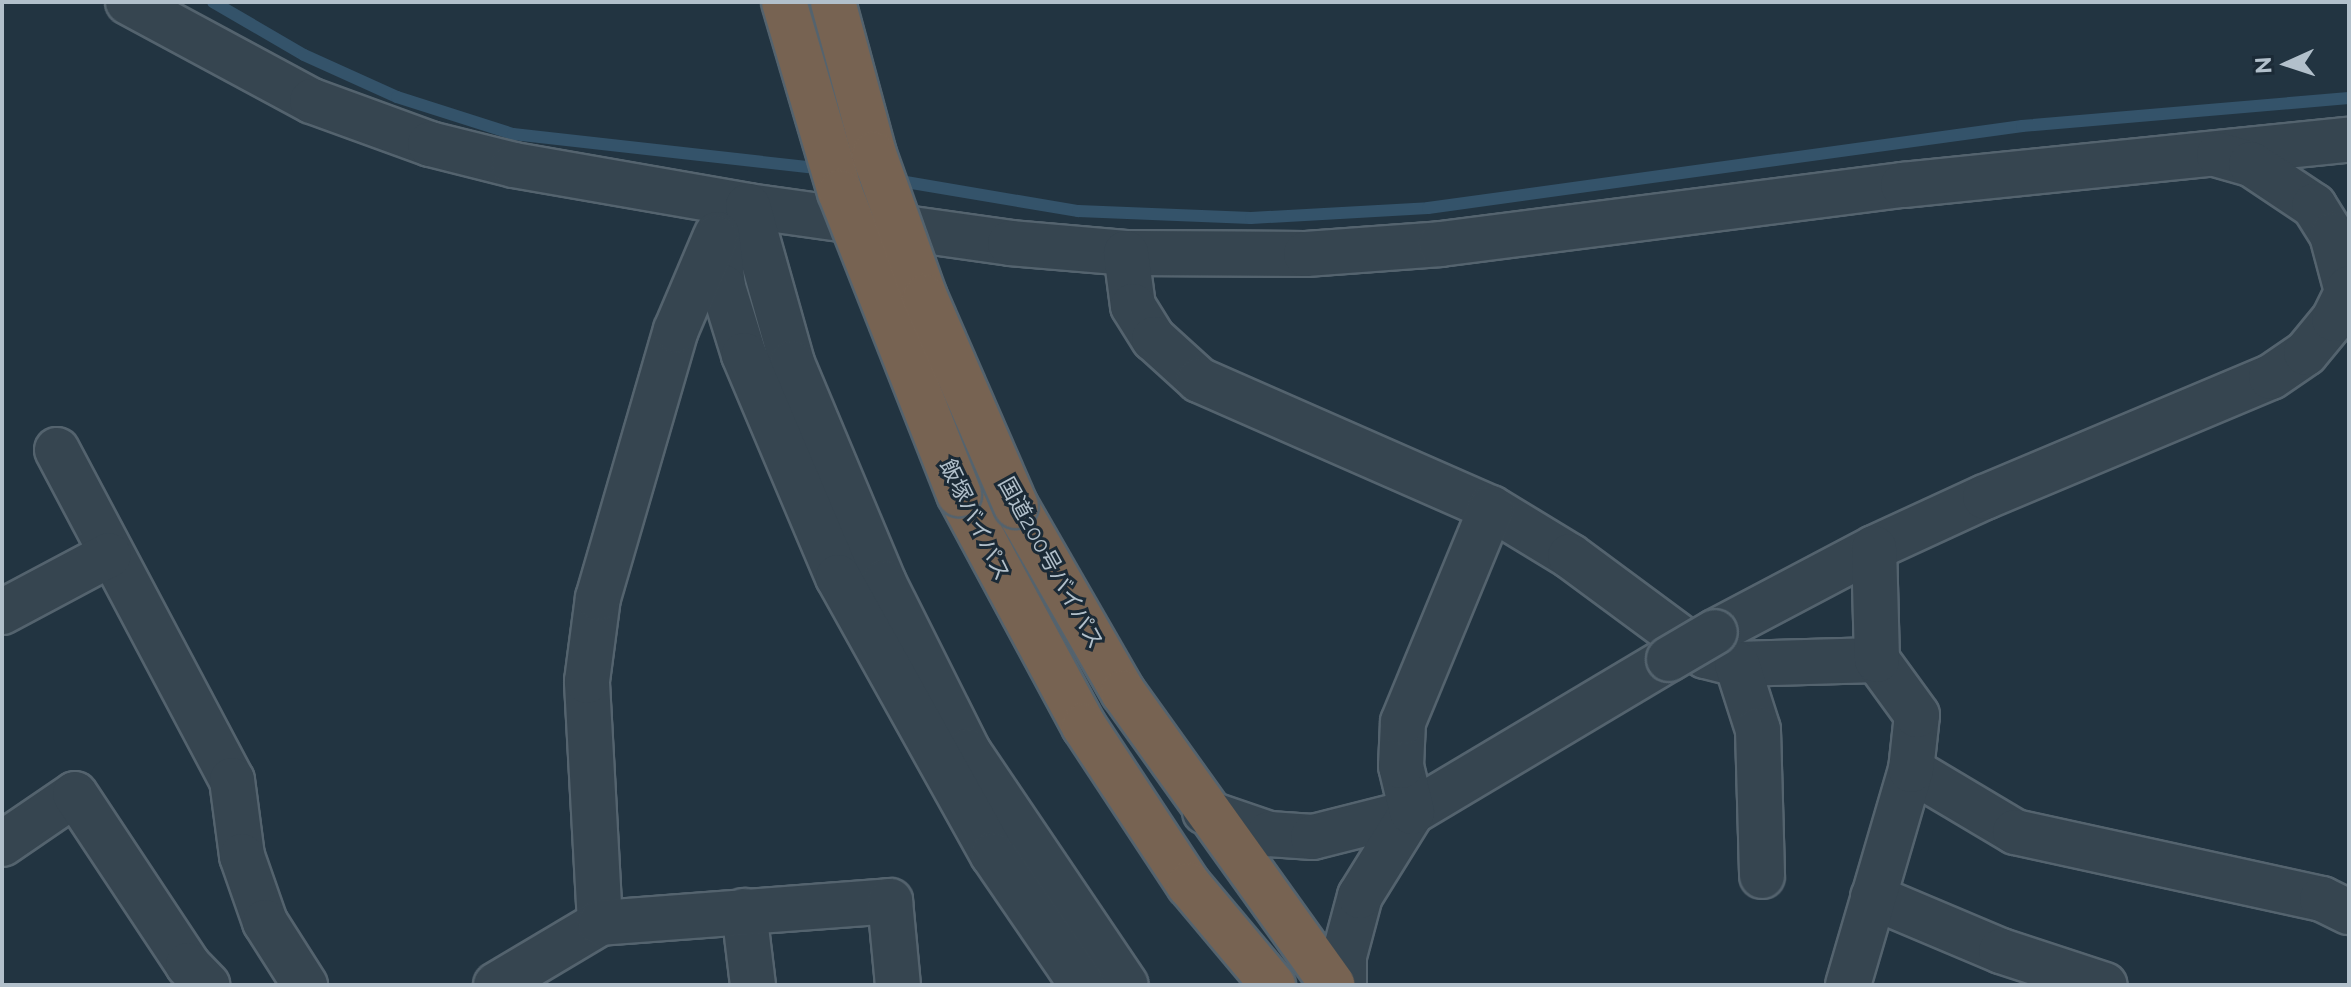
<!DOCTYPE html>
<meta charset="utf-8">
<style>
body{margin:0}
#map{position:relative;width:2351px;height:987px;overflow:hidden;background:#223441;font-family:Raleway,"Noto Sans JP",sans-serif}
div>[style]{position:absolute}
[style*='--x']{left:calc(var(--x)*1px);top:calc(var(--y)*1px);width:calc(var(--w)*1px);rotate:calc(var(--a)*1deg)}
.stream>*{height:12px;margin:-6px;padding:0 6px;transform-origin:6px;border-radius:6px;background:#34536a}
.roads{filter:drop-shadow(2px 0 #54636e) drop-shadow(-2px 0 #54636e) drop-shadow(0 2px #54636e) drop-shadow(0 -2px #54636e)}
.minor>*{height:44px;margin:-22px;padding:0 22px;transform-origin:22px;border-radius:22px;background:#364550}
.highway>*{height:44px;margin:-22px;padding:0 22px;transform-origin:22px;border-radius:22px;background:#776352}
.bridges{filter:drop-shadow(2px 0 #54636e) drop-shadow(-2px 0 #54636e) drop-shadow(0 2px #54636e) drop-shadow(0 -2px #54636e)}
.minor-bridge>*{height:44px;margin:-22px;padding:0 22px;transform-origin:22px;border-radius:22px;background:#364550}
.highway-bridge>*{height:44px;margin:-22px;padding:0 22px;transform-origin:22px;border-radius:22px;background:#776352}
span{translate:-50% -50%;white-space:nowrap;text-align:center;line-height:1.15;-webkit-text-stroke:6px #1b2a36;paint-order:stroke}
.street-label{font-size:22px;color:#b2c0cb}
.frame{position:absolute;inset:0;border:4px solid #b2c0cb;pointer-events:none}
.north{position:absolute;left:2247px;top:24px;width:80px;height:80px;-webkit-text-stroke:6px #1b2a36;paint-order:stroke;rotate:267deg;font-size:22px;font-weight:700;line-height:32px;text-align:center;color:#b2c0cb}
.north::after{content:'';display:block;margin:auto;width:28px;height:36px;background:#b2c0cb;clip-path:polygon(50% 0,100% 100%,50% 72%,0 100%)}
</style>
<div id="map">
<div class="stream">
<i style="--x:213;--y:2;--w:105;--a:30.2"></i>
<i style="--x:304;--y:55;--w:102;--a:24.3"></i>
<i style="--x:397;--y:97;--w:122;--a:17.7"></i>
<i style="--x:513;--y:134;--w:314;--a:6.4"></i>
<i style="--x:894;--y:180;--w:187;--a:9.6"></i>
<i style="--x:1078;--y:211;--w:173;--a:2.3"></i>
<i style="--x:1251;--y:218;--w:177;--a:-3.2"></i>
<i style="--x:1428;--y:208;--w:600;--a:-7.86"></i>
<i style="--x:2022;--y:126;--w:328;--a:-4.9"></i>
</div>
<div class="roads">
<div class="minor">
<i style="--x:128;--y:2;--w:209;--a:28.3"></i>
<i style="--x:312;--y:101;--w:126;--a:20"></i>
<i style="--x:430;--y:144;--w:87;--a:14"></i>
<i style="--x:514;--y:165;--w:238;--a:9.9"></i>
<i style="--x:748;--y:206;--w:265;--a:8"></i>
<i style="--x:1010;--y:243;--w:116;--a:4.9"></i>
<i style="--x:1126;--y:253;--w:180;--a:0.3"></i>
<i style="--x:1306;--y:254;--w:135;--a:-4.2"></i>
<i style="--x:1441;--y:244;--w:466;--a:-7.3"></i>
<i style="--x:1903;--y:185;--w:448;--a:-5.8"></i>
<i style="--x:2219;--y:155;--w:33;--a:16"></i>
<i style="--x:2251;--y:164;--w:76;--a:33.7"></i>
<i style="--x:2314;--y:206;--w:34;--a:58"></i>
<i style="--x:2332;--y:235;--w:62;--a:75.1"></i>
<i style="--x:748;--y:206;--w:163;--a:74.3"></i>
<i style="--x:792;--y:363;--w:238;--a:67.3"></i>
<i style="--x:884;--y:583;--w:188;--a:63.4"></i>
<i style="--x:968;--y:751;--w:282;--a:56"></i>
<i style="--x:717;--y:234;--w:53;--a:83.5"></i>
<i style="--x:723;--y:287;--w:71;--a:72.8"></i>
<i style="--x:744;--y:355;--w:241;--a:67.1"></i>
<i style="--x:838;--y:577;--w:318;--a:60.9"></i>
<i style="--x:993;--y:855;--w:158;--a:55.6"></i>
<i style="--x:1126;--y:253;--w:53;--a:82.5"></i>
<i style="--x:1133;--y:306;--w:39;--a:58"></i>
<i style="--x:1154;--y:339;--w:61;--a:42.3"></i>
<i style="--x:1199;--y:380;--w:319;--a:23.7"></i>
<i style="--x:1491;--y:508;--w:92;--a:31.3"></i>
<i style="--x:1570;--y:556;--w:168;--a:36.5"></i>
<i style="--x:1705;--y:656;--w:33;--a:14"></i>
<i style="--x:1737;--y:664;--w:140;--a:-1.6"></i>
<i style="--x:57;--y:450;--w:374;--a:62.1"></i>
<i style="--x:232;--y:780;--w:77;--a:82.5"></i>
<i style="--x:242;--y:856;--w:70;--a:70.8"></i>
<i style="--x:265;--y:922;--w:75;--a:57.6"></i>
<i style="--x:2;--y:612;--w:121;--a:-28"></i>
<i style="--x:1715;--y:632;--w:180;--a:-27.8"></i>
<i style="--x:1874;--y:548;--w:122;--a:-24.7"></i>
<i style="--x:1985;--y:497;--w:310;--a:-22.8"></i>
<i style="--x:2271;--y:377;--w:42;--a:-34.4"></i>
<i style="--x:2306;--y:353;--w:44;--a:-50.5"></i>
<i style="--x:2334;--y:319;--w:34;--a:-64"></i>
<i style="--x:1737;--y:664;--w:69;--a:72.3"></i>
<i style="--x:1758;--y:730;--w:146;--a:88.4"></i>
<i style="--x:1911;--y:770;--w:121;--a:30.8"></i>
<i style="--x:2015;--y:832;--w:314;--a:12.3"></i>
<i style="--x:2322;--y:899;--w:30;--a:26"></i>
<i style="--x:1205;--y:812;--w:68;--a:19"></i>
<i style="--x:1269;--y:834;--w:44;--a:3.9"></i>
<i style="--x:1313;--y:837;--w:102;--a:-14.2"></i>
<i style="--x:1412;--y:812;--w:299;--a:-30.8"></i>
<i style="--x:2;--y:844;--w:88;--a:-34.4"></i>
<i style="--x:75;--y:794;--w:205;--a:56.5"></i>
<i style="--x:188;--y:965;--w:28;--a:46"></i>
<i style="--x:1873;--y:897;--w:139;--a:22.9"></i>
<i style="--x:2001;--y:951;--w:109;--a:18.1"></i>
<i style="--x:744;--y:911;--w:75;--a:83.1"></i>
<i style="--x:600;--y:923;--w:242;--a:-93.1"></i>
<i style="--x:587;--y:681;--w:84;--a:-82.5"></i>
<i style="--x:598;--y:598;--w:279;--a:-73.8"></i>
<i style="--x:676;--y:330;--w:100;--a:-67"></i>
<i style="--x:496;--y:985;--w:121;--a:-30.8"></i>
<i style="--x:600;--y:923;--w:291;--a:-4.3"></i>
<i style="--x:890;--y:901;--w:84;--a:84.6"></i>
<i style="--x:1344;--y:985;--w:29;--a:-90"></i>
<i style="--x:1344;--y:956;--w:62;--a:-75.1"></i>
<i style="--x:1360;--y:896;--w:99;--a:-58.2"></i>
<i style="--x:1412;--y:812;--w:47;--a:-103.4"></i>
<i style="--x:1401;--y:766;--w:44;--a:-87.4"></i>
<i style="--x:1403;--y:722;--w:231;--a:-67.6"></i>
<i style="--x:1848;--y:985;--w:224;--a:-73.7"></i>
<i style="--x:1911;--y:770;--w:55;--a:-83.8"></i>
<i style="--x:1917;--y:715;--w:68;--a:-126"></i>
<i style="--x:1877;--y:660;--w:112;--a:-91.5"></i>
</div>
<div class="highway">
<i style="--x:959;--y:494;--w:264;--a:61.7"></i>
<i style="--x:1084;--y:726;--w:191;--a:56.6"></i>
<i style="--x:1189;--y:885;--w:131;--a:50"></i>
<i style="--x:1016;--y:506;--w:215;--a:60.1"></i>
<i style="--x:1123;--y:692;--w:360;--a:54.4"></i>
</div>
</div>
<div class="bridges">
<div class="minor-bridge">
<i style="--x:1669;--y:659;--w:53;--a:-30.4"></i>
</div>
<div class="highway-bridge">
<i style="--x:784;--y:2;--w:198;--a:73.6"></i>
<i style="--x:840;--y:192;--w:325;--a:68.5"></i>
<i style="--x:833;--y:2;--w:157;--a:74.9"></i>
<i style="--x:874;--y:154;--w:152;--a:70.4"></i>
<i style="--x:925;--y:297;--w:228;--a:66.5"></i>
</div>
</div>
<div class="street-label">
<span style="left:975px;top:520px;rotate:64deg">飯塚バイパス</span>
<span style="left:1051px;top:563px;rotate:61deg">国道200号バイパス</span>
</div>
<div class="frame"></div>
<div class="north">N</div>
</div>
